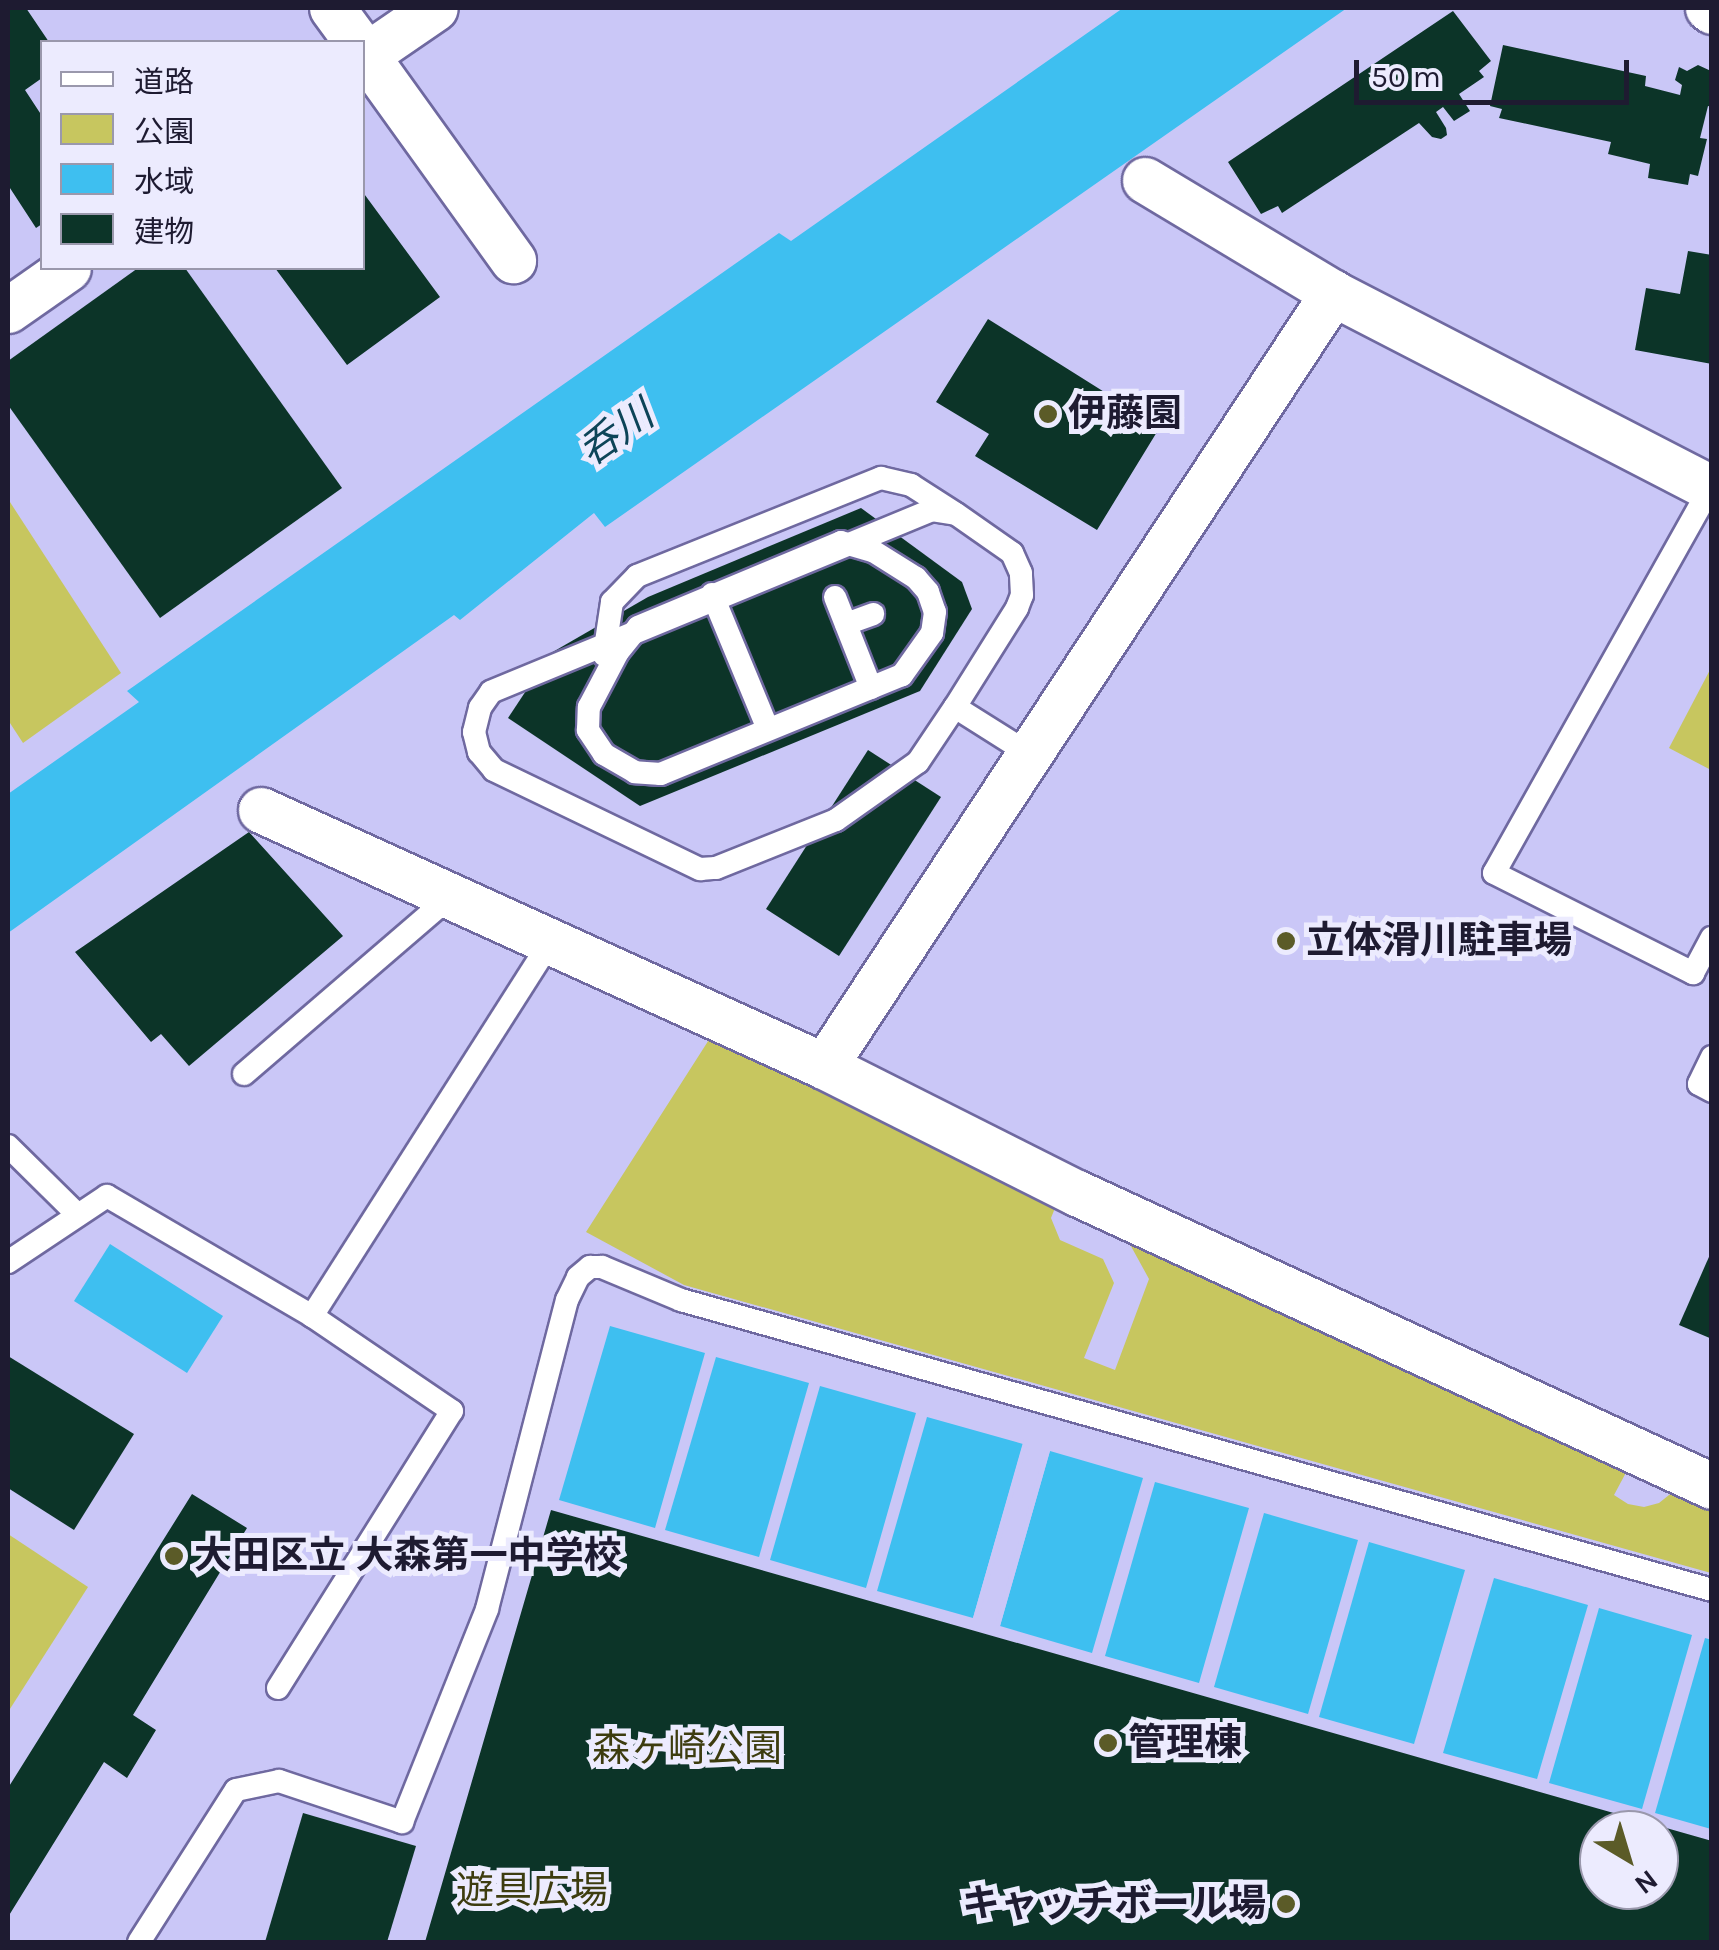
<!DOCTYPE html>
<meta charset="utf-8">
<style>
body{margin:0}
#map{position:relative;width:1719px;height:1950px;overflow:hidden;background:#cac7f7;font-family:Karla,"Noto Sans JP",sans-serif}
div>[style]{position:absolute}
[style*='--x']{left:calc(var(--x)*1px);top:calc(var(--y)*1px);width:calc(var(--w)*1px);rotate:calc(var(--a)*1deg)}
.green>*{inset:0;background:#c7c65f}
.water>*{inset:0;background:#3ebff0}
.pier>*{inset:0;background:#cac7f7}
.building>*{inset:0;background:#0c3428}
.roads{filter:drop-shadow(2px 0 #6f69a0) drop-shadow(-2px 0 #6f69a0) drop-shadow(0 2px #6f69a0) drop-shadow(0 -2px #6f69a0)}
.lane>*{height:22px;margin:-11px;padding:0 11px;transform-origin:11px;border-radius:11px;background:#fff}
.street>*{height:45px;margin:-22.5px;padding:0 22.5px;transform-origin:22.5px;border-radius:22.5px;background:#fff}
.dots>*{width:28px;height:28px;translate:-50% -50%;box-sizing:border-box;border:5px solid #ecebfe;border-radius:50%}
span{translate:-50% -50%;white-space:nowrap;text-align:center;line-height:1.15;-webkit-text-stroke:10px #ecebfe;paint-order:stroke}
.poi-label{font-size:38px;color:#1e1b31;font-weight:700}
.left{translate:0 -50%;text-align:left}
.right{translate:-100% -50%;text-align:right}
.park-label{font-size:38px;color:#3d3c0f}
.water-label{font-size:40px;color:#0d4458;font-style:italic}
.frame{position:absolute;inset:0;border:10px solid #1e1b31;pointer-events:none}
.legend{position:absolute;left:40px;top:40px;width:325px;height:230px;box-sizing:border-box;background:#ecebfe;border:2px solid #9a98ac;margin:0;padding:12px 18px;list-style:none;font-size:30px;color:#1e1b31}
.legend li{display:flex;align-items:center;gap:20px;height:50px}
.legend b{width:50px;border:2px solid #9a98ac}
.north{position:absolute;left:1579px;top:1810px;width:100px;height:100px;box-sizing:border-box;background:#ecebfe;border:2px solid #9a98ac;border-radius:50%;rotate:142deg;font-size:28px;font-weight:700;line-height:40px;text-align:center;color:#1e1b31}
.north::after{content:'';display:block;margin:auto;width:35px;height:45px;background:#5b5b28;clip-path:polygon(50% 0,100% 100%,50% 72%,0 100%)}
.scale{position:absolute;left:1354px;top:60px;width:275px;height:45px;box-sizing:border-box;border:5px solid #1e1b31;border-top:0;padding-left:12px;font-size:30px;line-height:35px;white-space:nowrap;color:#1e1b31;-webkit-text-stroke:8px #ecebfe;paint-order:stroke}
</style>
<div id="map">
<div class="green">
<i style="clip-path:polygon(8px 499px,121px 673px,23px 743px,8px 720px)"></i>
<i style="clip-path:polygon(1711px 668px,1711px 770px,1669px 748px)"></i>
<i style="clip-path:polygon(712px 1035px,1059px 1198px,1051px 1218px,1060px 1240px,1103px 1259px,1114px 1283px,1084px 1358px,1115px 1370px,1149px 1279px,1121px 1228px,1629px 1467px,1614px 1495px,1628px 1504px,1644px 1507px,1659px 1503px,1684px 1483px,1711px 1495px,1711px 1573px,684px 1285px,586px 1232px)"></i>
<i style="clip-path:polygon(8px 1534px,88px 1587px,8px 1712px)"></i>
</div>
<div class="water">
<i style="clip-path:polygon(1123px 8px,1347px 8px,605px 527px,594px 513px,460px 620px,454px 615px,8px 933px,8px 794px,139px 702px,127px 691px,779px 233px,791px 241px)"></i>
<i style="clip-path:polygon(110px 1244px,223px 1316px,187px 1373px,74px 1301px)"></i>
<i style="clip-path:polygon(610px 1326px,705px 1353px,655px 1528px,559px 1500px)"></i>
<i style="clip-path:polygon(716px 1357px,809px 1383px,759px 1557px,665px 1530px)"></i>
<i style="clip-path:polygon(820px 1386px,916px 1413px,866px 1588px,770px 1560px)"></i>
<i style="clip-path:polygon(927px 1417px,1023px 1444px,973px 1618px,877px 1591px)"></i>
<i style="clip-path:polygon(1050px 1451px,1143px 1478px,1092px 1653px,1000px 1626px)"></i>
<i style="clip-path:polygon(1155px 1482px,1249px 1508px,1199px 1683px,1105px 1656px)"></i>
<i style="clip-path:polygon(1264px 1513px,1358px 1540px,1308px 1714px,1214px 1687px)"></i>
<i style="clip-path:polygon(1369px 1542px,1465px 1570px,1414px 1744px,1319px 1717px)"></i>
<i style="clip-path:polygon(1494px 1578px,1588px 1605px,1537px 1779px,1443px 1753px)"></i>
<i style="clip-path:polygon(1599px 1608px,1692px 1635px,1642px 1809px,1549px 1783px)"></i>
<i style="clip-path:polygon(1705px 1638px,1712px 1640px,1711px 1829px,1655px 1813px)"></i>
</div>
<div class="pier">
<i style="clip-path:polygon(1024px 1439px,1027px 1445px,978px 1620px,973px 1618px)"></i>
<i style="clip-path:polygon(1051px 1447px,1000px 1626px,995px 1625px,1045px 1450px)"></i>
</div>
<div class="building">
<i style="clip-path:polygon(8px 8px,26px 8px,49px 42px,42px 42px,42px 78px,25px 90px,42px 116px,42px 224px,36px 228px,8px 185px)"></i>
<i style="clip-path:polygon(1453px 11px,1491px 61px,1479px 71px,1484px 77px,1459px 94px,1470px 111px,1454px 121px,1443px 107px,1436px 112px,1446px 128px,1447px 135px,1441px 139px,1432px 137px,1419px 123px,1282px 213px,1278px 206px,1261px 214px,1228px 162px)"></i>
<i style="clip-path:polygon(1503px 45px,1646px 76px,1645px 86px,1680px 95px,1682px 85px,1675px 80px,1679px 67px,1687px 71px,1698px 65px,1711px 71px,1712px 107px,1708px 106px,1700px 138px,1707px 139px,1698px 176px,1690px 174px,1688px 185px,1648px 178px,1650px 164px,1608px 154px,1611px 142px,1499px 118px,1502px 109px,1490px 106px)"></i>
<i style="clip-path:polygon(362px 191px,440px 297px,347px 365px,275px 268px,362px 268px)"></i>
<i style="clip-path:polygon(1688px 251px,1712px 255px,1712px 364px,1635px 350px,1646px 288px,1680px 294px)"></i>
<i style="clip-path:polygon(138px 268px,185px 268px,342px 488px,160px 618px,8px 405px,8px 361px)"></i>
<i style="clip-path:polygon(988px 319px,1160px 427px,1097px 530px,975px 456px,989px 434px,936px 402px)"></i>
<i style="clip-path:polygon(861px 508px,962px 582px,972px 609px,920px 691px,640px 806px,508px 718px,551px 653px,648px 597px)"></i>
<i style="clip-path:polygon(868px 750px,941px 797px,839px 956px,766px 909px)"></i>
<i style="clip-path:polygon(249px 832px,343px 936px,189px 1066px,161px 1034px,151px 1042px,75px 952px)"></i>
<i style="clip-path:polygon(1712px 1250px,1712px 1339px,1679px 1325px)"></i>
<i style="clip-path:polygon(8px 1356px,134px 1434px,74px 1530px,8px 1488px)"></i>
<i style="clip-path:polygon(192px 1494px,247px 1528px,133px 1715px,156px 1730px,127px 1778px,104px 1762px,8px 1917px,8px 1788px)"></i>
<i style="clip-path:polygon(evenodd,551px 1510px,1712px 1841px,1712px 1942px,425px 1942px,551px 1510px,1599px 1830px,1659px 1830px,1659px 1890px,1599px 1890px,1599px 1830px)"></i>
<i style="clip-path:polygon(303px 1813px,416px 1846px,387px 1942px,265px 1942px)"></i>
</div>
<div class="roads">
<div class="lane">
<i style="--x:1709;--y:490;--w:439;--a:119.3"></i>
<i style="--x:1494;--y:873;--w:223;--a:26.7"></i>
<i style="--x:1693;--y:973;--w:40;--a:-62"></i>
<i style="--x:841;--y:542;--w:33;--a:16"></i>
<i style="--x:873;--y:551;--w:51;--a:32.1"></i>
<i style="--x:916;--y:578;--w:18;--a:49"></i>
<i style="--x:928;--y:592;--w:21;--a:71"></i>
<i style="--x:935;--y:612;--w:21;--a:98"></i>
<i style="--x:932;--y:633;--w:52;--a:125.5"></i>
<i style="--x:902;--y:675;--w:261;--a:157.7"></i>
<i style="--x:661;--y:774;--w:26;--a:-176"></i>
<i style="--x:635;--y:772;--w:36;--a:-150"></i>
<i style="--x:604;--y:754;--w:29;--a:-124"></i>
<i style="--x:588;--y:730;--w:23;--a:-88"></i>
<i style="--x:589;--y:707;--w:62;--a:-62.2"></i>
<i style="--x:618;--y:652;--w:32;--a:-51"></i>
<i style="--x:638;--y:627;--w:220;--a:-22.7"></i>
<i style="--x:712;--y:594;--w:146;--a:67.5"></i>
<i style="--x:835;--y:597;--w:98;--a:68.4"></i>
<i style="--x:846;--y:624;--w:29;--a:-20"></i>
<i style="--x:604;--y:655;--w:54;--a:-81.4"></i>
<i style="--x:612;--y:602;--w:36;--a:-46"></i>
<i style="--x:637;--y:576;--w:263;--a:-21.9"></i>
<i style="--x:881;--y:478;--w:31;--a:13"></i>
<i style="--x:911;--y:485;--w:50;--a:32.7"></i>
<i style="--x:955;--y:707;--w:117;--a:-57.9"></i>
<i style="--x:1017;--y:608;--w:14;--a:-69"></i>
<i style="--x:1022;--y:595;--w:22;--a:-93"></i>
<i style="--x:1021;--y:573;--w:22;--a:-114"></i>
<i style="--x:1012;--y:553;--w:68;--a:-145.1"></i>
<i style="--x:956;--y:514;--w:24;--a:-171"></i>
<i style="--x:932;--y:510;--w:477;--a:157.6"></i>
<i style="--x:491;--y:692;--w:19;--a:125"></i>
<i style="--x:480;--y:708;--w:25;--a:104"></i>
<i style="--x:474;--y:732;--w:21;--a:76"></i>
<i style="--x:479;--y:752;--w:23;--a:50"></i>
<i style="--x:494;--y:770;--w:229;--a:25.7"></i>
<i style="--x:700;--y:869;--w:16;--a:-4"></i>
<i style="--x:716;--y:868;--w:129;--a:-21.8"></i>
<i style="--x:836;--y:820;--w:100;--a:-35.3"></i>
<i style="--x:918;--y:762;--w:66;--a:-56.1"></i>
<i style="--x:955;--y:707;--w:86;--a:32.2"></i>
<i style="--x:1712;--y:1057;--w:30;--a:116"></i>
<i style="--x:1699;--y:1084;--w:15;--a:28"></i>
<i style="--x:244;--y:1074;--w:272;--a:-40.7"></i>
<i style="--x:8;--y:1146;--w:98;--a:44.6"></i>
<i style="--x:8;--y:1262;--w:119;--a:-33.7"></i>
<i style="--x:107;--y:1196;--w:238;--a:30.3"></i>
<i style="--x:278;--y:1688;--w:327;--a:-57.9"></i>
<i style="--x:452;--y:1411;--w:169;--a:-145.8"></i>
<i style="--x:312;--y:1316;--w:442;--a:-57.5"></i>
<i style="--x:139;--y:1942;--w:180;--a:-57.5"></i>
<i style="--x:236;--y:1790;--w:44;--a:-11.8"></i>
<i style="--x:279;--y:1781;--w:130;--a:18.4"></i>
<i style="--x:402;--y:1822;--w:229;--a:-68.2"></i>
<i style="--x:487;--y:1609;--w:319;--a:-75.5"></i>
<i style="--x:567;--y:1300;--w:25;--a:-64"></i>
<i style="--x:578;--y:1277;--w:16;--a:-40"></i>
<i style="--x:590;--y:1267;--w:12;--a:0"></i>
<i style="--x:602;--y:1267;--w:86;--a:22.7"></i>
<i style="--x:681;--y:1300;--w:1071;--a:15.71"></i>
</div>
<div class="street">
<i style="--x:332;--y:8;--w:42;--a:53.7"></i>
<i style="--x:1708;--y:8;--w:5;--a:37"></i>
<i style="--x:362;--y:50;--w:259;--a:54.3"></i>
<i style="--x:362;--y:58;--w:88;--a:-34.4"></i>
<i style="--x:1145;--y:180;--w:219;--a:31"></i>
<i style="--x:8;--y:310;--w:73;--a:-35"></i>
<i style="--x:261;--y:810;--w:618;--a:24.45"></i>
<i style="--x:824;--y:1066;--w:283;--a:26.7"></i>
<i style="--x:1077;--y:1193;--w:699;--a:24.77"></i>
<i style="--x:824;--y:1066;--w:926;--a:-56.64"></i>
<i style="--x:1333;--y:293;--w:427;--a:27.3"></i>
</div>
</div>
<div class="dots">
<i style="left:1048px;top:414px;background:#5b5b28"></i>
<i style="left:1286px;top:941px;background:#5b5b28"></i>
<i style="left:174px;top:1556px;background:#5b5b28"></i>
<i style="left:1108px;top:1743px;background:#5b5b28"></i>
<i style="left:1286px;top:1904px;background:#5b5b28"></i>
</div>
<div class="poi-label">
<span class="left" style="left:1068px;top:414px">伊藤園</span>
<span class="left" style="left:1306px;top:941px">立体滑川駐車場</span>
<span class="left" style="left:194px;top:1556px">大田区立 大森第一中学校</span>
<span class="left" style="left:1128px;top:1743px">管理棟</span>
<span class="right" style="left:1266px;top:1904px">キャッチボール場</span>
</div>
<div class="park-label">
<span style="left:687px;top:1749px">森ヶ崎公園</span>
<span style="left:532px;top:1891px">遊具広場</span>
</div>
<div class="water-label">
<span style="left:616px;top:433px;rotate:-35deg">呑川</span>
</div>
<div class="frame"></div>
<ul class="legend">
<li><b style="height:12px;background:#fff"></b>道路</li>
<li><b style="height:28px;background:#c7c65f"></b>公園</li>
<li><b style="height:28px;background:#3ebff0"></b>水域</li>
<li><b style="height:28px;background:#0c3428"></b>建物</li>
</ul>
<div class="north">N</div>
<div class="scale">50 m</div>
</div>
